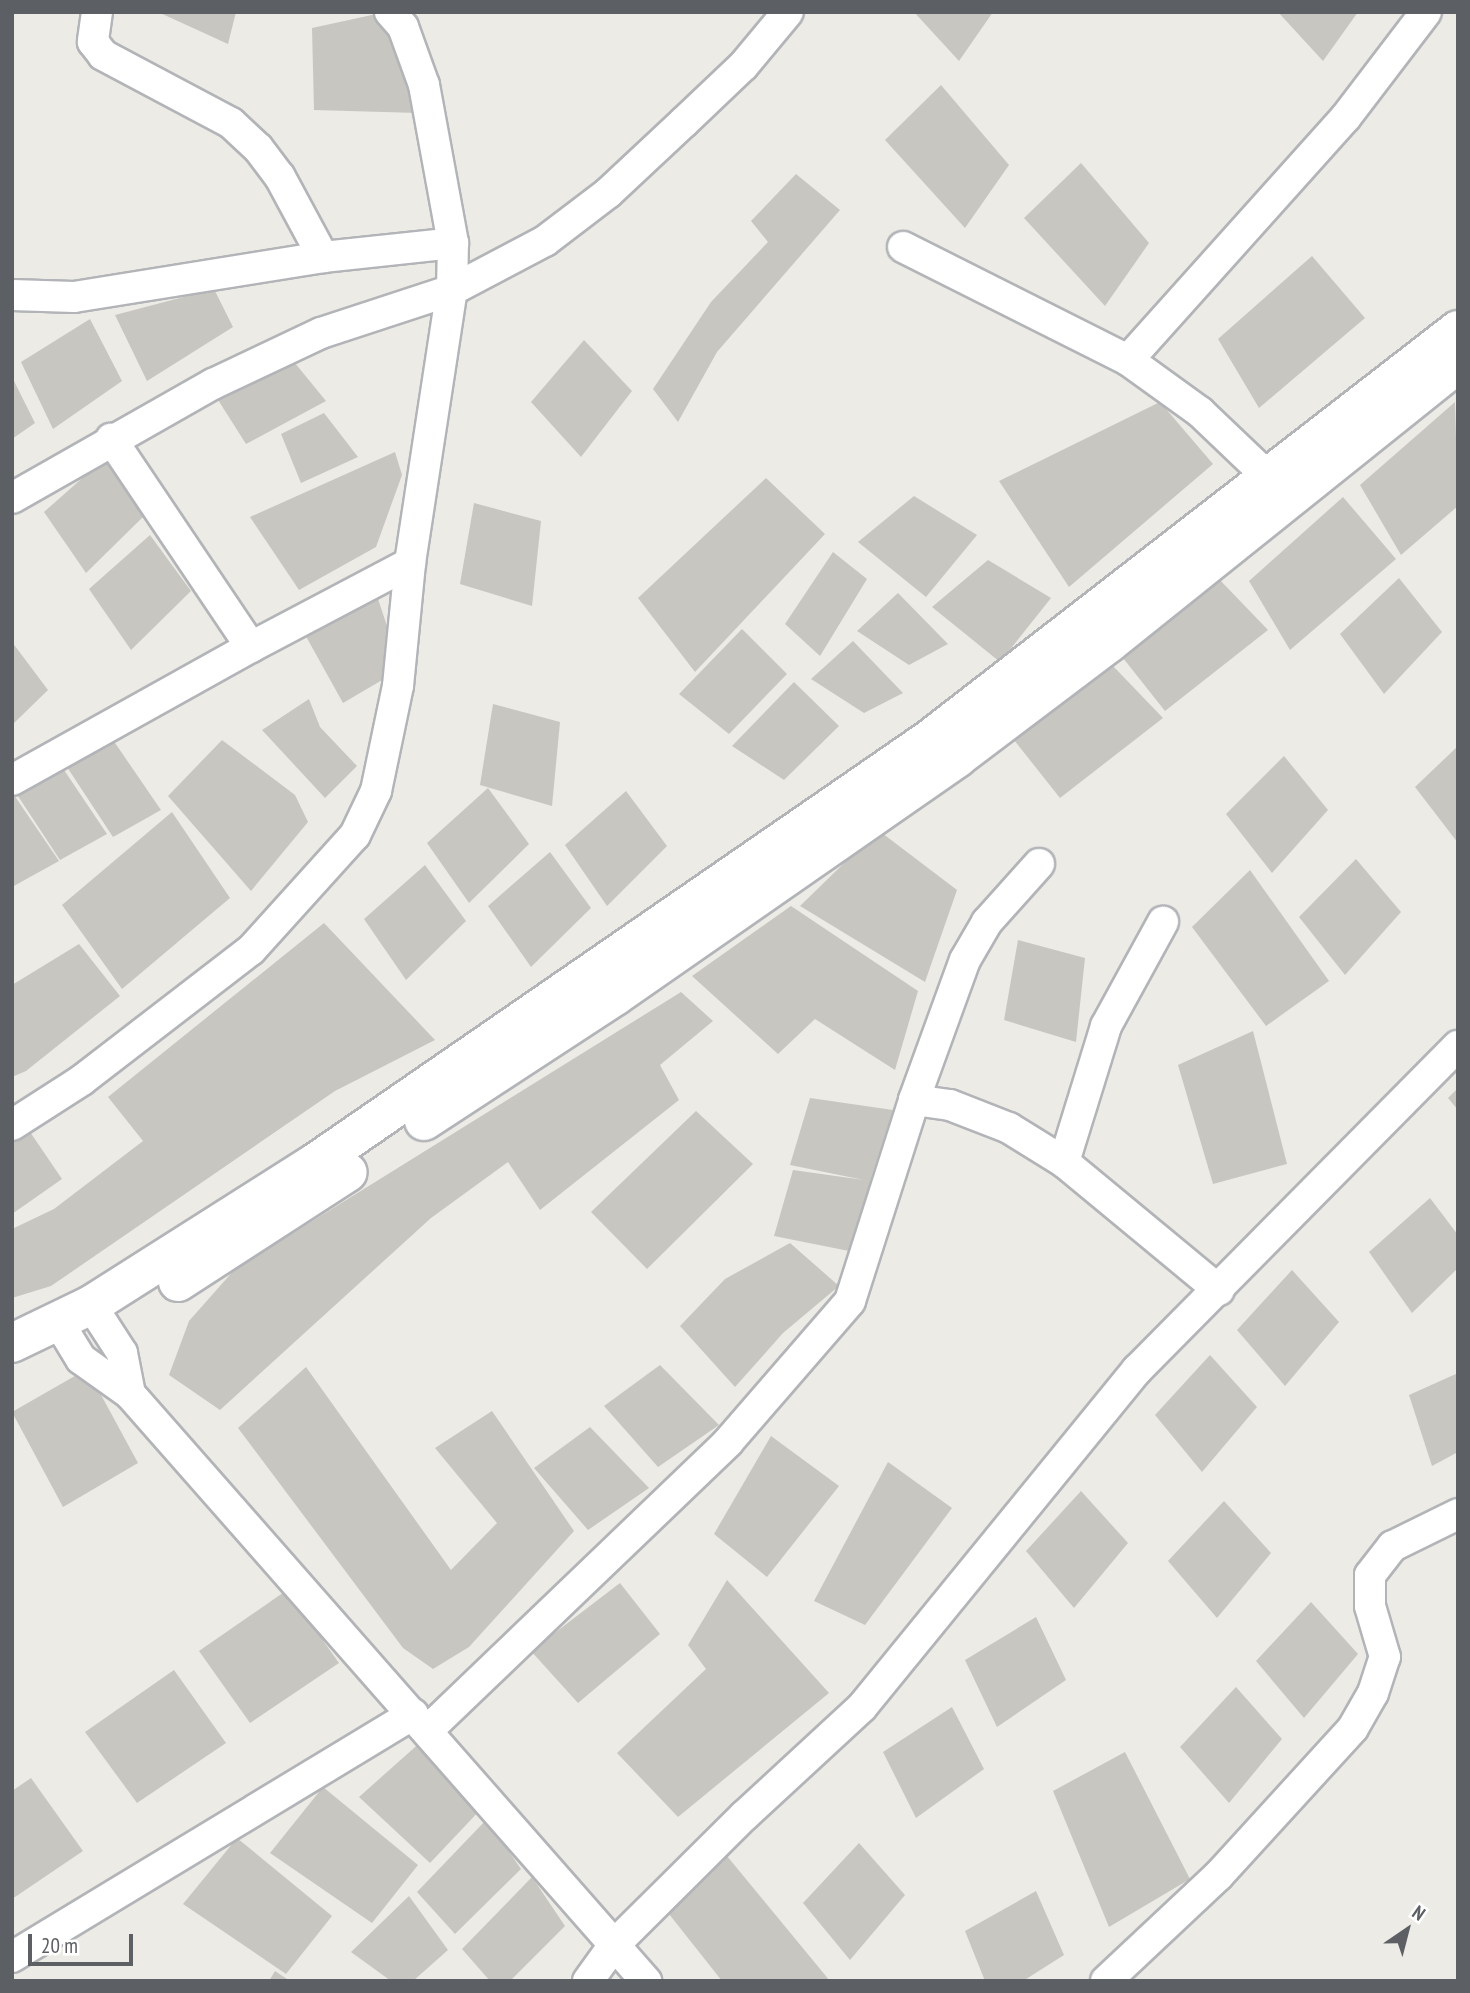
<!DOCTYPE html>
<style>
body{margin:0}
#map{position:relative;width:1470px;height:1993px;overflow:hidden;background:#edebe5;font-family:"PT Sans Narrow",sans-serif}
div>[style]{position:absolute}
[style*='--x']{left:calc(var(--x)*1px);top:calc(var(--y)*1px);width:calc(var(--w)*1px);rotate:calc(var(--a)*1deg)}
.building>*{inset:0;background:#c8c6c1}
.roads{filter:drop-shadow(2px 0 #b2b4b8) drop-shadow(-2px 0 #b2b4b8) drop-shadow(0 2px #b2b4b8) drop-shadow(0 -2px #b2b4b8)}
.street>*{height:30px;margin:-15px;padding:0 15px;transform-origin:15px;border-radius:15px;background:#fff}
.secondary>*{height:38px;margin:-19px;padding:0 19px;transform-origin:19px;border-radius:19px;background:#fff}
span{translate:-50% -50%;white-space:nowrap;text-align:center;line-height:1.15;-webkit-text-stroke:5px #fff;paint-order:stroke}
.frame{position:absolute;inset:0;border:14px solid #5c5f63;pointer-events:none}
.north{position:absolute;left:1372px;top:1895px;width:70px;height:70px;-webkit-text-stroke:5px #fff;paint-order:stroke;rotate:35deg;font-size:19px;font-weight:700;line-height:28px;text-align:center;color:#5c5f63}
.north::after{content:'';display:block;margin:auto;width:24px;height:32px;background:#5c5f63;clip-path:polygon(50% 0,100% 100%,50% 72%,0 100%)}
.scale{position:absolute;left:28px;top:1934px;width:105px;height:32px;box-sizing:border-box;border:4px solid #5c5f63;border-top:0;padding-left:9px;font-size:21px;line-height:24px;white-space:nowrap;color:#5c5f63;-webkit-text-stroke:5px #fff;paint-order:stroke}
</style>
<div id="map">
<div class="building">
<i style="clip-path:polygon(158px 12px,236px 12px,228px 44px)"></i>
<i style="clip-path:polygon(914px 12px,993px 12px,959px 61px)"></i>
<i style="clip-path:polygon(1278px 12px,1358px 12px,1323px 61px)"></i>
<i style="clip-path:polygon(381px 13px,418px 113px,314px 110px,312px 28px)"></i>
<i style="clip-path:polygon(941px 85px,1009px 165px,965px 228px,885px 140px)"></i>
<i style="clip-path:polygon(1081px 163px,1149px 243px,1105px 306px,1024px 218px)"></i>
<i style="clip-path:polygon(796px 174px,840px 210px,717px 352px,678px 422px,653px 389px,711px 302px,768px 242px,751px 221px)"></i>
<i style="clip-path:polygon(1312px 256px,1365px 318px,1259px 408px,1218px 339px)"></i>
<i style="clip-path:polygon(214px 289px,233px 327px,147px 381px,115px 315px)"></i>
<i style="clip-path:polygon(90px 319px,122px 381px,53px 429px,21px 362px)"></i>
<i style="clip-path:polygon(584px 340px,632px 391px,581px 457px,531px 402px)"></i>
<i style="clip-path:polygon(290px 357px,326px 401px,246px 444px,213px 392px)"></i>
<i style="clip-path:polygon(12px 377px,35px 423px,12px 439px)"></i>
<i style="clip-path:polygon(1160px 402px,1213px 464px,1069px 587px,999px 481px)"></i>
<i style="clip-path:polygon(1455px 402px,1458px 506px,1401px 555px,1360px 485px)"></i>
<i style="clip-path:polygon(324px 413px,358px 457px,301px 483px,281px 434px)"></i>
<i style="clip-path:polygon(395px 452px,402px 475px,376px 547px,299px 590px,250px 517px)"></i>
<i style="clip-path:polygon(105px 458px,146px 514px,86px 573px,44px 512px)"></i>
<i style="clip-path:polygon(766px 478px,825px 534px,695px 672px,638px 598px)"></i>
<i style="clip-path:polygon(914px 496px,977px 535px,926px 597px,858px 542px)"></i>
<i style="clip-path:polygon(1343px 497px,1396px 559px,1290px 650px,1249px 581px)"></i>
<i style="clip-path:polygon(474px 503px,541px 521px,532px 606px,460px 584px)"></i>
<i style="clip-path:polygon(150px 535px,191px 591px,131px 650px,89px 589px)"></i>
<i style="clip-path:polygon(833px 552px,867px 579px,820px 656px,785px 624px)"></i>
<i style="clip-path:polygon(988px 560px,1051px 598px,1000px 662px,932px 607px)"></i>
<i style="clip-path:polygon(1218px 578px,1268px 630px,1165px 711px,1119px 653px)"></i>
<i style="clip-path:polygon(1399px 578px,1442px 632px,1384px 694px,1340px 634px)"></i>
<i style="clip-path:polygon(898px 593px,948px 644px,909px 665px,857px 631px)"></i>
<i style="clip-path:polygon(377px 596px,394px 647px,389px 676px,343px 703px,303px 631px)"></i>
<i style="clip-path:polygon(742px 629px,787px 674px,729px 734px,679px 694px)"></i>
<i style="clip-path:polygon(853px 641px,903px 693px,864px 713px,811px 679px)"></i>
<i style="clip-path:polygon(12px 642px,48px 690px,12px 725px)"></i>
<i style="clip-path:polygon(1113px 666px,1163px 718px,1060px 798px,1014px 740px)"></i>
<i style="clip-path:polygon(794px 682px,839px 726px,784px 780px,732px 746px)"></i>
<i style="clip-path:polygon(309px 699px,320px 727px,357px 766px,325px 798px,262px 730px)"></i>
<i style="clip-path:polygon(493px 704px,560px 722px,552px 806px,480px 785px)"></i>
<i style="clip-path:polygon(113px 740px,161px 810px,113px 837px,65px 764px)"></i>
<i style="clip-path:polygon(222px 740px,295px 795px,308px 822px,251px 891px,168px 796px)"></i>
<i style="clip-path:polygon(1458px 746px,1458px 843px,1415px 787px)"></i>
<i style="clip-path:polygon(1284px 756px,1328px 810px,1272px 873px,1226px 814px)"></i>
<i style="clip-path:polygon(60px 764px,107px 834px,60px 860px,12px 787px)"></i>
<i style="clip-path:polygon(488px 788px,529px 844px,469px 903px,427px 843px)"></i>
<i style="clip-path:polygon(626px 791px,667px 846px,607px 906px,565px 845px)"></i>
<i style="clip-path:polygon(12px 792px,59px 861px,12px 887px)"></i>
<i style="clip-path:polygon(172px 812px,230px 898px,122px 989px,62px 905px)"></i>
<i style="clip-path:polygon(878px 830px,957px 890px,925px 982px,800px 906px)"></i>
<i style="clip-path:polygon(550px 852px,591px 908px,531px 967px,488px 906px)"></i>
<i style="clip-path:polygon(1356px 859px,1401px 912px,1345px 975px,1299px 917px)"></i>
<i style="clip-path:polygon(425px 865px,466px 921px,406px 980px,364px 919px)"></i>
<i style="clip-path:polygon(1250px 870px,1329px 981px,1266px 1026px,1192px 927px)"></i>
<i style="clip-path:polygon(791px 906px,918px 991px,895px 1070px,815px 1019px,778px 1054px,692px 976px)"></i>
<i style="clip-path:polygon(324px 923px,435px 1040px,335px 1091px,51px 1286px,12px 1298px,12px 1229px,54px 1209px,143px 1141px,108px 1097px)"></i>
<i style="clip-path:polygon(1018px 940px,1085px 958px,1076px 1042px,1004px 1020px)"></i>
<i style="clip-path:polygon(79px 944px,120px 996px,26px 1071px,12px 1077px,12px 985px)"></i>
<i style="clip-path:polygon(681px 992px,713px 1021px,660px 1065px,679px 1100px,540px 1210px,508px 1162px,431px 1218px,220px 1410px,169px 1375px,189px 1321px,235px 1269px)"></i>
<i style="clip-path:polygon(1253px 1031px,1287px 1164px,1213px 1184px,1178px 1065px)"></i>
<i style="clip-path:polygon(1458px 1088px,1458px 1110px,1448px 1098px)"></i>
<i style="clip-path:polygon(810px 1098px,893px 1110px,870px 1181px,877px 1182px,854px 1252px,774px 1236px,793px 1170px,864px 1180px,790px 1165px)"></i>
<i style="clip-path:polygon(696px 1111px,753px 1164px,647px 1269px,591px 1212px)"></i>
<i style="clip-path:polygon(28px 1129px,62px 1179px,12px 1214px,12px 1143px)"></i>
<i style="clip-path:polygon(1430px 1198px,1458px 1235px,1458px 1268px,1412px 1313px,1369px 1252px)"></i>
<i style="clip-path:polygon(790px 1243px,839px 1286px,783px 1333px,735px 1387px,680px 1326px,725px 1279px)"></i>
<i style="clip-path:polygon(1292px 1270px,1339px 1322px,1285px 1386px,1237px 1330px)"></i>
<i style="clip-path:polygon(1210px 1355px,1257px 1407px,1202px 1472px,1155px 1415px)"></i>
<i style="clip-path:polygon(660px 1365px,719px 1425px,658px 1467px,604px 1406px)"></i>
<i style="clip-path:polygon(306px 1367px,451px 1570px,497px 1523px,435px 1448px,492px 1411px,574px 1531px,469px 1647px,433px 1669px,403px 1648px,238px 1428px)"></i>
<i style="clip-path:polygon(87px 1369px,138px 1463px,63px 1507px,12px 1412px)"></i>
<i style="clip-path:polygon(1458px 1373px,1458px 1452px,1432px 1466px,1409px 1395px)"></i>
<i style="clip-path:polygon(590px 1427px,649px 1488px,588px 1530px,534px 1468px)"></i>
<i style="clip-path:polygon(771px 1436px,839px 1486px,767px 1577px,714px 1534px)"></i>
<i style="clip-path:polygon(888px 1462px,952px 1508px,865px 1625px,814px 1601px)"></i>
<i style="clip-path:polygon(1081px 1491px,1128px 1543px,1074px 1608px,1026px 1551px)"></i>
<i style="clip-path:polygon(1224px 1501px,1271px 1553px,1217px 1618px,1168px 1561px)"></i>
<i style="clip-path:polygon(727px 1580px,829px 1693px,678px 1817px,617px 1753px,706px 1669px,688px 1645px)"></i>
<i style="clip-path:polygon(620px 1583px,660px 1634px,578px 1703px,531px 1651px)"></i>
<i style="clip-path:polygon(287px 1590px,339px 1663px,250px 1723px,199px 1651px)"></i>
<i style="clip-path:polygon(1311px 1602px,1358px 1654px,1304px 1718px,1256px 1661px)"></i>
<i style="clip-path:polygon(1036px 1617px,1066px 1680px,997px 1727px,965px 1660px)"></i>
<i style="clip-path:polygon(174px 1670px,226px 1743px,137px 1803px,85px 1732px)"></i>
<i style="clip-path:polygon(1236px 1687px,1282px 1739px,1229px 1803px,1180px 1747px)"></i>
<i style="clip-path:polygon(952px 1707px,984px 1769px,916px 1818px,883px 1752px)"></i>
<i style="clip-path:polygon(423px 1740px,482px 1808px,430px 1863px,359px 1797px)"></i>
<i style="clip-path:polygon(1125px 1752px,1190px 1879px,1109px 1927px,1053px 1791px)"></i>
<i style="clip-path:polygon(31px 1778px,83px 1851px,12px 1899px,12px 1791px)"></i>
<i style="clip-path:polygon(323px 1787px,418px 1865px,372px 1923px,270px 1853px)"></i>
<i style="clip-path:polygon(487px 1819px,521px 1869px,455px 1934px,417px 1892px)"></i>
<i style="clip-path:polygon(237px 1838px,332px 1916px,286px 1974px,183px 1904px)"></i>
<i style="clip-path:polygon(859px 1843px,905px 1895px,850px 1960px,803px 1903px)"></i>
<i style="clip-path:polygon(727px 1856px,830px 1981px,722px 1981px,669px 1914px)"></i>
<i style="clip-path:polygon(532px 1877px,565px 1926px,510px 1981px,490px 1981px,462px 1949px)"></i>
<i style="clip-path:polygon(1036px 1891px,1064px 1955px,1023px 1981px,985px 1981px,965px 1931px)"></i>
<i style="clip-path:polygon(409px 1896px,448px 1950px,413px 1981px,391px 1981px,351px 1952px)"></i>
<i style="clip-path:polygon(275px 1971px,290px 1981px,269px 1981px)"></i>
</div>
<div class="roads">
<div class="street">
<i style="--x:97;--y:12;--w:30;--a:98"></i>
<i style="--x:93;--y:42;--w:16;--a:52"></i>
<i style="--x:103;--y:55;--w:145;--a:28"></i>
<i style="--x:231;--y:123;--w:37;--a:43"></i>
<i style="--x:258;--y:148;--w:36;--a:53"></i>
<i style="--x:280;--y:177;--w:91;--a:61.7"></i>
<i style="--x:903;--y:247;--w:252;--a:26.7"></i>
<i style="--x:1128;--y:360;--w:89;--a:35.8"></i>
<i style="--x:1200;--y:412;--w:115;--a:43.6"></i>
<i style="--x:12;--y:295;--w:62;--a:1.8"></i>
<i style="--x:74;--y:297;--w:252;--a:-9.1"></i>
<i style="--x:323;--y:257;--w:131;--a:-6.1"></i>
<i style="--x:1128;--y:360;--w:326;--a:-48.1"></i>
<i style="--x:1346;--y:117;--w:132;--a:-52.7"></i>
<i style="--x:12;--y:498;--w:231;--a:-29.6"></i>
<i style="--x:213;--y:384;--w:119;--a:-25.3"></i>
<i style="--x:321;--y:333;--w:138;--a:-18.2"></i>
<i style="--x:452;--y:290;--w:105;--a:-27.8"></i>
<i style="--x:545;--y:241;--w:79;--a:-37.3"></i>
<i style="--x:608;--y:193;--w:104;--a:-43.1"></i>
<i style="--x:684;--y:122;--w:81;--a:-43.5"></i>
<i style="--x:743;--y:66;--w:70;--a:-50.2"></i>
<i style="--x:251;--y:647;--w:180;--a:-27.8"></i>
<i style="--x:12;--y:780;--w:274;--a:-29.1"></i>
<i style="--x:251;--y:647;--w:251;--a:-123.9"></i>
<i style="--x:914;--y:1100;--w:36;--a:8"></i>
<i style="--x:950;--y:1105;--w:63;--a:21.3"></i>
<i style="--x:1009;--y:1128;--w:65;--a:31.7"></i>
<i style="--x:1064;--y:1162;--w:201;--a:39.6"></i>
<i style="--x:12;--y:1125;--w:83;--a:-32.7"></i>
<i style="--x:82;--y:1080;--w:213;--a:-37.6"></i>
<i style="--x:251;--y:950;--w:155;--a:-47.9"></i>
<i style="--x:355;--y:835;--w:49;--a:-64.5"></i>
<i style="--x:376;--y:791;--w:107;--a:-78.2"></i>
<i style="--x:398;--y:686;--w:124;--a:-84.4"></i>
<i style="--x:410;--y:563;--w:276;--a:-81.3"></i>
<i style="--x:452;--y:290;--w:47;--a:-88.8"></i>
<i style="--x:453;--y:243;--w:161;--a:-100.4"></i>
<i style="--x:424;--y:85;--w:62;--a:-109.9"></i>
<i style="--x:403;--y:27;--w:20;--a:-131"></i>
<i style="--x:1064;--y:1162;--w:142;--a:-72.8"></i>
<i style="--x:1106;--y:1026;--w:119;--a:-61.3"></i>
<i style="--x:91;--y:1305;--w:57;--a:57.1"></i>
<i style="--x:122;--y:1353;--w:42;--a:79"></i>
<i style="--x:59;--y:1323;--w:42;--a:58.6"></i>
<i style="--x:81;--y:1359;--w:60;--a:35.5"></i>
<i style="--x:130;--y:1394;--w:782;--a:48.68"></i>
<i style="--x:428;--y:1730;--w:416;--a:-43.8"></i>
<i style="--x:728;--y:1442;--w:186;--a:-49.1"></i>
<i style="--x:850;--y:1301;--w:211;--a:-72.3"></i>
<i style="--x:914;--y:1100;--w:149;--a:-70"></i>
<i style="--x:965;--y:960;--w:44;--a:-59.9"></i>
<i style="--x:987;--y:922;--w:78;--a:-48.1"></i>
<i style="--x:12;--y:1957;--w:469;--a:-31.2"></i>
<i style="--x:588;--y:1981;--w:44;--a:-54.2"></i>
<i style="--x:614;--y:1945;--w:185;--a:-44.8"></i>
<i style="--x:745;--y:1815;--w:159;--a:-42.7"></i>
<i style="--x:862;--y:1707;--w:435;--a:-50.8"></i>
<i style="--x:1137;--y:1370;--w:456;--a:-45.3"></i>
<i style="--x:1106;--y:1981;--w:154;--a:-43.2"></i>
<i style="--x:1218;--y:1876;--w:200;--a:-47.6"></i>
<i style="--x:1353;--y:1728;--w:40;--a:-60.3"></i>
<i style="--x:1373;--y:1693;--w:38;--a:-72"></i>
<i style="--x:1385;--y:1657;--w:53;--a:-106.4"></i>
<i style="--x:1370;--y:1606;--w:31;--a:-90"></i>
<i style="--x:1370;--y:1575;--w:37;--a:-52"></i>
<i style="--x:1393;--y:1546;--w:72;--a:-26.2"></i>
</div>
<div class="secondary">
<i style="--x:424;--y:1121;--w:228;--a:-33.2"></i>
<i style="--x:615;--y:996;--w:417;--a:-34.8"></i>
<i style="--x:957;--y:758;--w:191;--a:-37.1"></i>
<i style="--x:1109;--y:643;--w:447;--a:-38.7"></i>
<i style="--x:178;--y:1282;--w:202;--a:-32.9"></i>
<i style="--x:12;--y:1343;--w:88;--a:-25.7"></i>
<i style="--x:91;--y:1305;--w:265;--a:-32.4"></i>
<i style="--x:315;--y:1163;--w:747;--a:-34.58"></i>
<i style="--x:930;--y:739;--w:668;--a:-37.76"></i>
</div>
</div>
<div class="frame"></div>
<div class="north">N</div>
<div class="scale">20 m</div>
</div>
